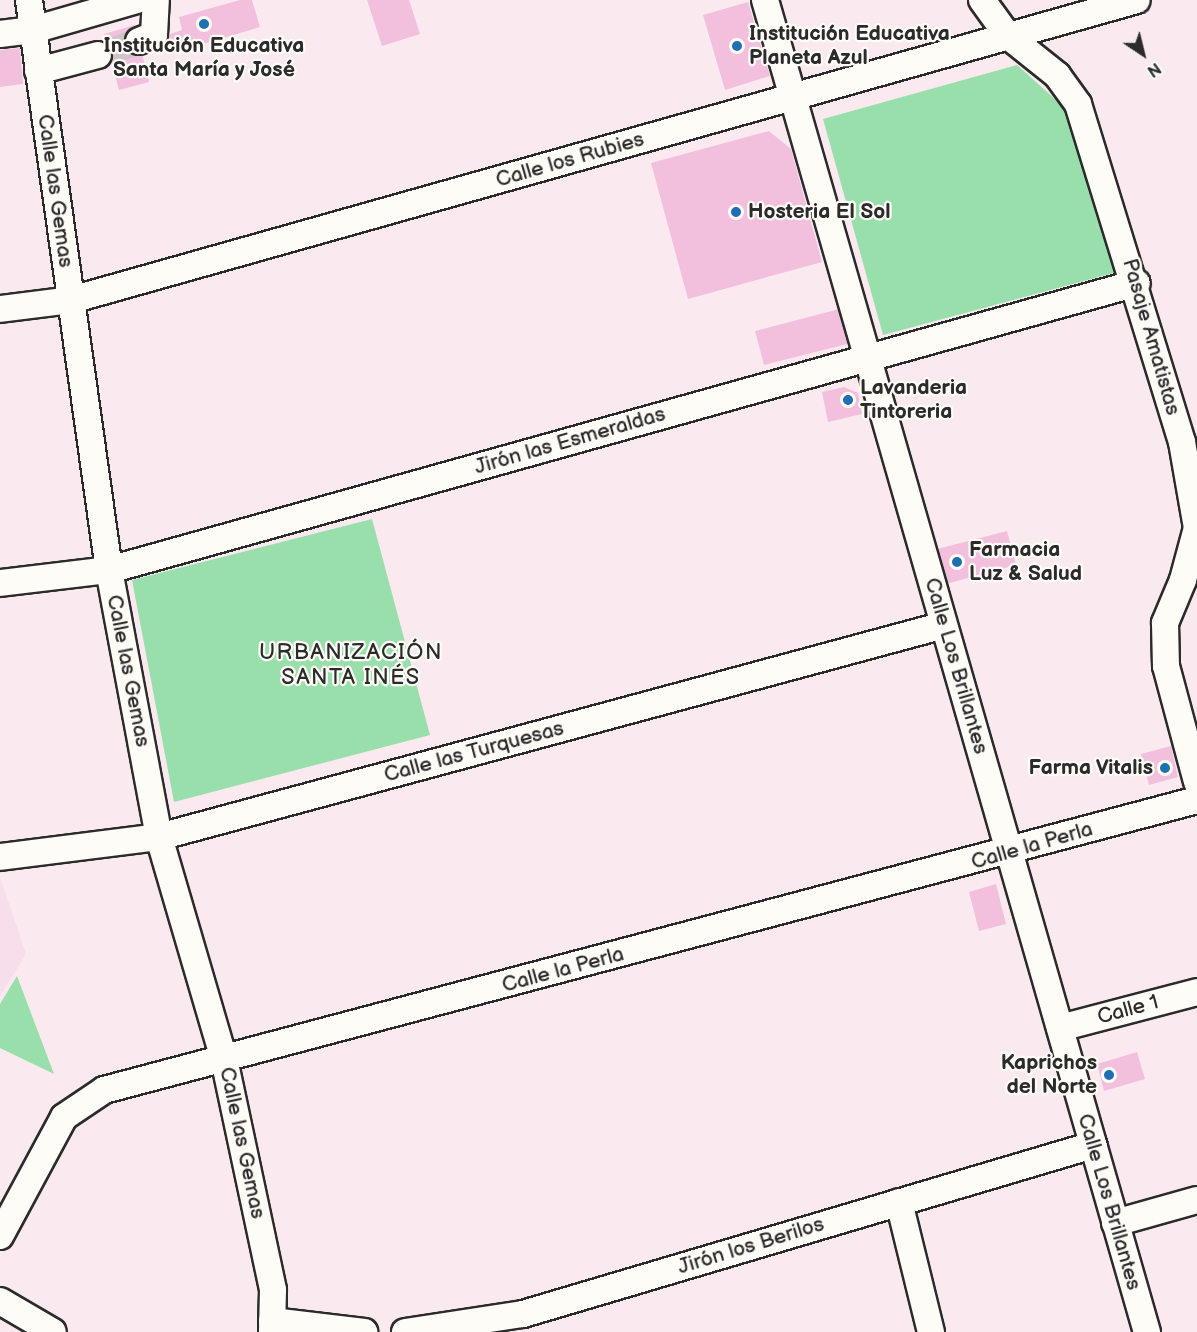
<!DOCTYPE html>
<meta charset="utf-8">
<style>
body{margin:0}
#map{position:relative;width:1197px;height:1332px;overflow:hidden;background:#faeaef;font-family:"Balsamiq Sans",sans-serif}
div>[style]{position:absolute}
[style*='--x']{left:calc(var(--x)*1px);top:calc(var(--y)*1px);width:calc(var(--w)*1px);rotate:calc(var(--a)*1deg)}
.built>*{inset:0;background:#f8ddea}
.green>*{inset:0;background:#99dfab}
.building>*{inset:0;background:#f2bfdd}
.minor-tunnel>*{height:26px;margin-top:-13px;transform-origin:0;background:repeating-linear-gradient(90deg,#d1c4c8 0 26px,transparent 0 39px)}
.roads{filter:drop-shadow(2px 0 #2b2b2b) drop-shadow(-2px 0 #2b2b2b) drop-shadow(0 2px #2b2b2b) drop-shadow(0 -2px #2b2b2b)}
.minor>*{height:26px;margin:-13px;padding:0 13px;transform-origin:13px;border-radius:13px;background:#fdfcf7}
.dots>*{width:16px;height:16px;translate:-50% -50%;box-sizing:border-box;border:3px solid #fdfcf7;border-radius:50%}
span{translate:-50% -50%;white-space:nowrap;text-align:center;line-height:1.15;-webkit-text-stroke:4.5px #fdfcf7;paint-order:stroke}
.poi-label{font-size:21px;color:#2b2b2b;font-weight:700}
.left{translate:0 -50%;text-align:left}
.right{translate:-100% -50%;text-align:right}
.street-label{font-size:21px;color:#2b2b2b}
.neighbourhood-label{font-size:22px;color:#2b2b2b;letter-spacing:1.5px}
.north{position:absolute;left:1113px;top:24px;width:60px;height:60px;-webkit-text-stroke:4px #fdfcf7;paint-order:stroke;rotate:145deg;font-size:16px;font-weight:700;line-height:24px;text-align:center;color:#2b2b2b}
.north::after{content:'';display:block;margin:auto;width:21px;height:27px;background:#2b2b2b;clip-path:polygon(50% 0,100% 100%,50% 72%,0 100%)}
</style>
<div id="map">
<div class="built">
<i style="clip-path:polygon(0 877px,26px 954px,0 996px)"></i>
</div>
<div class="green">
<i style="clip-path:polygon(1017px 65px,1075px 117px,1121px 271px,883px 335px,823px 119px)"></i>
<i style="clip-path:polygon(372px 519px,430px 735px,174px 802px,132px 580px)"></i>
<i style="clip-path:polygon(17px 976px,54px 1074px,0 1048px,0 1004px)"></i>
</div>
<div class="building">
<i style="clip-path:polygon(240px 0,252px 0,260px 27px,169px 54px,164px 36px,182px 30px,179px 17px)"></i>
<i style="clip-path:polygon(367px 0,409px 0,420px 34px,382px 46px)"></i>
<i style="clip-path:polygon(748px 2px,770px 76px,725px 90px,703px 15px)"></i>
<i style="clip-path:polygon(135px 25px,149px 82px,119px 90px,104px 34px)"></i>
<i style="clip-path:polygon(20px 48px,23px 84px,0 87px,0 50px)"></i>
<i style="clip-path:polygon(769px 131px,791px 149px,822px 262px,688px 299px,651px 163px)"></i>
<i style="clip-path:polygon(843px 308px,851px 343px,764px 365px,755px 331px)"></i>
<i style="clip-path:polygon(844px 387px,858px 393px,862px 414px,828px 422px,822px 392px)"></i>
<i style="clip-path:polygon(1007px 531px,1016px 565px,946px 584px,937px 549px)"></i>
<i style="clip-path:polygon(1171px 746px,1178px 777px,1149px 785px,1141px 754px)"></i>
<i style="clip-path:polygon(996px 884px,1006px 924px,979px 931px,969px 892px)"></i>
<i style="clip-path:polygon(1137px 1052px,1145px 1079px,1104px 1091px,1097px 1064px)"></i>
</div>
<div class="minor-tunnel">
<i style="--x:109;--y:52;--w:32;--a:-20"></i>
</div>
<div class="roads">
<div class="minor">
<i style="--x:29;--y:0;--w:576;--a:82.01"></i>
<i style="--x:109;--y:570;--w:272;--a:79.4"></i>
<i style="--x:159;--y:837;--w:231;--a:73.7"></i>
<i style="--x:224;--y:1059;--w:236;--a:78"></i>
<i style="--x:273;--y:1290;--w:42;--a:91.4"></i>
<i style="--x:765;--y:0;--w:1386;--a:74"></i>
<i style="--x:982;--y:0;--w:44;--a:54.2"></i>
<i style="--x:1008;--y:36;--w:63;--a:38.5"></i>
<i style="--x:1057;--y:75;--w:36;--a:54"></i>
<i style="--x:1078;--y:104;--w:354;--a:72.9"></i>
<i style="--x:1182;--y:442;--w:87;--a:80.1"></i>
<i style="--x:1197;--y:528;--w:54;--a:105.1"></i>
<i style="--x:1183;--y:580;--w:47;--a:112.7"></i>
<i style="--x:1165;--y:623;--w:43;--a:88.7"></i>
<i style="--x:1166;--y:666;--w:120;--a:75"></i>
<i style="--x:0;--y:34;--w:33;--a:-7"></i>
<i style="--x:33;--y:30;--w:108;--a:-16.1"></i>
<i style="--x:139;--y:41;--w:16;--a:-22"></i>
<i style="--x:154;--y:35;--w:35;--a:-87"></i>
<i style="--x:38;--y:71;--w:62;--a:-14.9"></i>
<i style="--x:0;--y:309;--w:72;--a:-7.2"></i>
<i style="--x:71;--y:300;--w:1107;--a:-15.72"></i>
<i style="--x:0;--y:583;--w:110;--a:-6.8"></i>
<i style="--x:109;--y:570;--w:1067;--a:-15.6"></i>
<i style="--x:0;--y:857;--w:160;--a:-7.2"></i>
<i style="--x:159;--y:837;--w:813;--a:-15.11"></i>
<i style="--x:1060;--y:1028;--w:142;--a:-14.7"></i>
<i style="--x:899;--y:1202;--w:134;--a:76.2"></i>
<i style="--x:1115;--y:1223;--w:85;--a:-15.7"></i>
<i style="--x:0;--y:1236;--w:135;--a:-61.7"></i>
<i style="--x:64;--y:1117;--w:48;--a:-34"></i>
<i style="--x:104;--y:1090;--w:1131;--a:-14.86"></i>
<i style="--x:0;--y:1301;--w:61;--a:30.3"></i>
<i style="--x:272;--y:1321;--w:93;--a:6.8"></i>
<i style="--x:405;--y:1332;--w:119;--a:-8.7"></i>
<i style="--x:523;--y:1314;--w:595;--a:-16.51"></i>
</div>
</div>
<div class="dots">
<i style="left:204px;top:24px;background:#1f6fb2"></i>
<i style="left:737px;top:46px;background:#1f6fb2"></i>
<i style="left:736px;top:212px;background:#1f6fb2"></i>
<i style="left:848px;top:400px;background:#1f6fb2"></i>
<i style="left:957px;top:562px;background:#1f6fb2"></i>
<i style="left:1165px;top:768px;background:#1f6fb2"></i>
<i style="left:1109px;top:1075px;background:#1f6fb2"></i>
</div>
<div class="poi-label">
<span class="left" style="left:749px;top:46px">Institución Educativa<br>Planeta Azul</span>
<span style="left:204px;top:58px">Institución Educativa<br>Santa María y José</span>
<span class="left" style="left:748px;top:212px">Hosteria El Sol</span>
<span class="left" style="left:860px;top:400px">Lavanderia<br>Tintoreria</span>
<span class="left" style="left:969px;top:562px">Farmacia<br>Luz &amp; Salud</span>
<span class="right" style="left:1153px;top:768px">Farma Vitalis</span>
<span class="right" style="left:1097px;top:1075px">Kaprichos<br>del Norte</span>
</div>
<div class="street-label">
<span style="left:570px;top:160px;rotate:-16deg">Calle los Rubies</span>
<span style="left:55px;top:191px;rotate:82deg">Calle las Gemas</span>
<span style="left:1151px;top:337px;rotate:74deg">Pasaje Amatistas</span>
<span style="left:570px;top:441px;rotate:-16deg">Jirón las Esmeraldas</span>
<span style="left:956px;top:666px;rotate:74deg">Calle Los Brillantes</span>
<span style="left:128px;top:671px;rotate:79deg">Calle las Gemas</span>
<span style="left:474px;top:752px;rotate:-15deg">Calle las Turquesas</span>
<span style="left:1032px;top:846px;rotate:-16deg">Calle la Perla</span>
<span style="left:563px;top:970px;rotate:-15deg">Calle la Perla</span>
<span style="left:1128px;top:1010px;rotate:-15deg">Calle 1</span>
<span style="left:242px;top:1143px;rotate:78deg">Calle las Gemas</span>
<span style="left:1109px;top:1202px;rotate:74deg">Calle Los Brillantes</span>
<span style="left:751px;top:1246px;rotate:-17deg">Jirón los Berilos</span>
</div>
<div class="neighbourhood-label">
<span style="left:351px;top:665px">URBANIZACIÓN<br>SANTA INÉS</span>
</div>
<div class="north">N</div>
</div>
